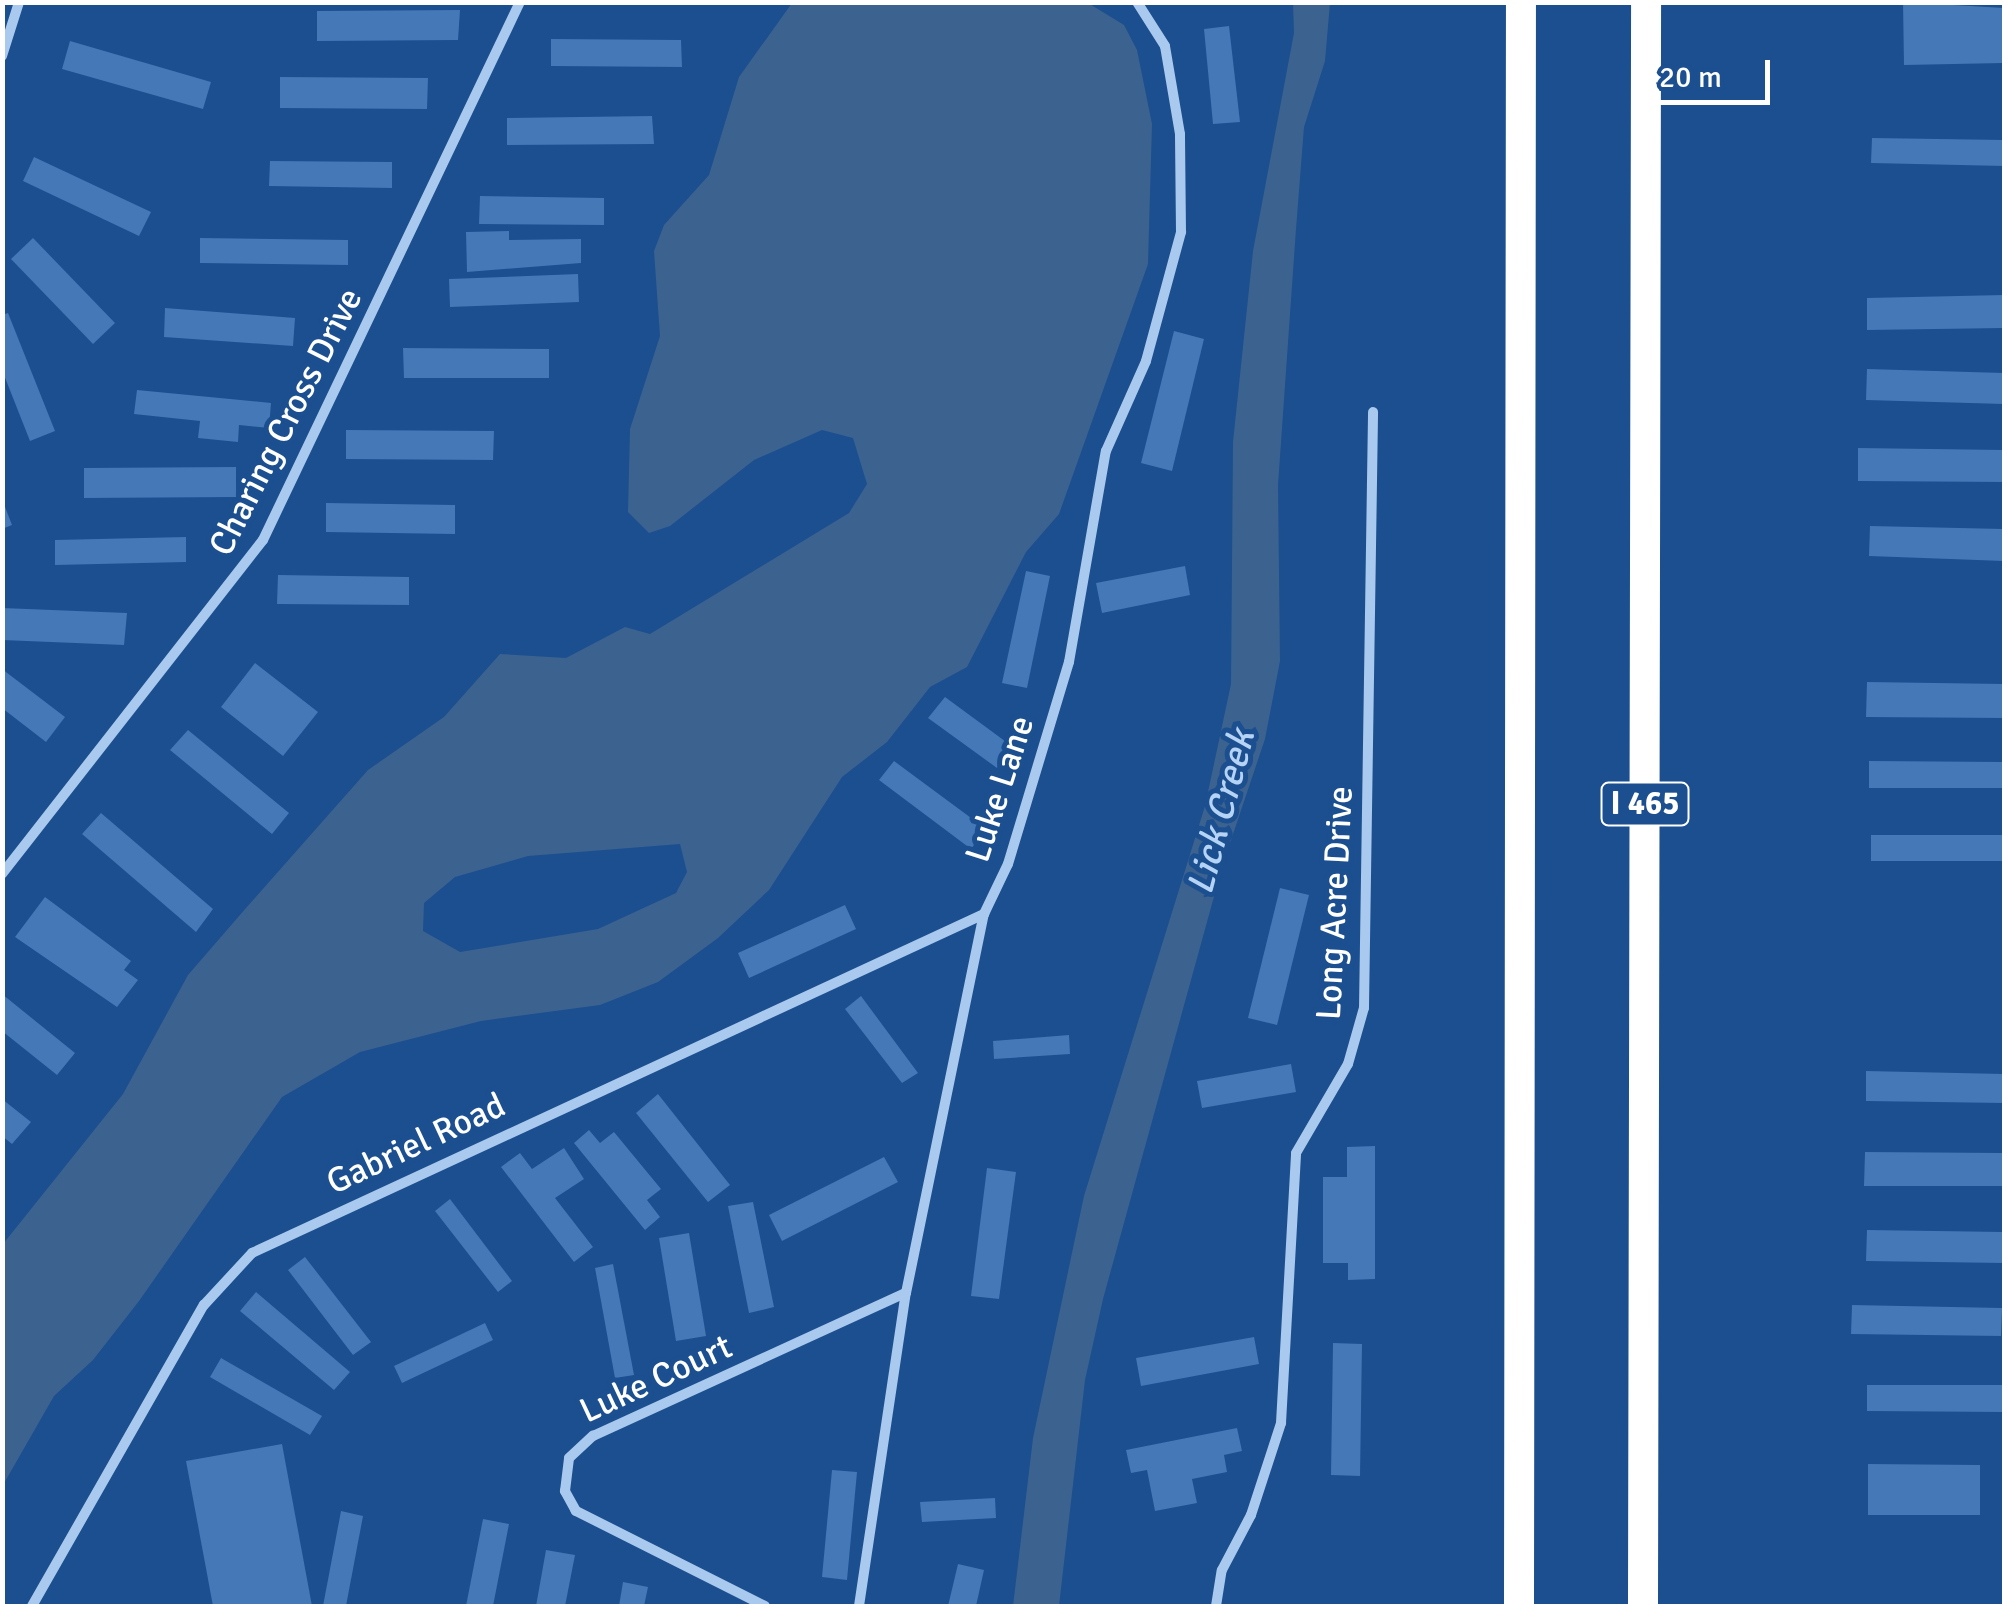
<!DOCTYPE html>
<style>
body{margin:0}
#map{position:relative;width:2007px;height:1609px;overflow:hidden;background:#1b4f8f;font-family:Signika,sans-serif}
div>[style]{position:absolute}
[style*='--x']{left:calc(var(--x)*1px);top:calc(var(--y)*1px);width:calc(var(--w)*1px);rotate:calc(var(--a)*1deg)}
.water>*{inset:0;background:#3c6290}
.building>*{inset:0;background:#4478b7}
.minor>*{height:10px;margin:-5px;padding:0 5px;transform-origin:5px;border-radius:5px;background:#a9c9ee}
.motorway>*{height:30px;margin:-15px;padding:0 15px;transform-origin:15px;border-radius:15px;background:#fff}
span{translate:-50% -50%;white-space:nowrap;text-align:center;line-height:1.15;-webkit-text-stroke:10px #1b4f8f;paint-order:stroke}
.shield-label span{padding:2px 8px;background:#1b4f8f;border:2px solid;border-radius:8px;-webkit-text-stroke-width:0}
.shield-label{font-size:32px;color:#fff;font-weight:700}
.street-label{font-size:35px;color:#fff}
.water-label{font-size:38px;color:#b5d3f5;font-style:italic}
.frame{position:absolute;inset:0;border:5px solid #fff;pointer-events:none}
.scale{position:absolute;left:1642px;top:60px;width:128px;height:45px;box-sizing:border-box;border:5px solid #fff;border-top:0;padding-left:12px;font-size:30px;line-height:35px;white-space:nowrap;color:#fff;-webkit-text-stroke:8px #1b4f8f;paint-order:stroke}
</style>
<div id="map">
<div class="water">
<i style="clip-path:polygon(evenodd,792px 3px,1088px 3px,1124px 25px,1137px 50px,1152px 124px,1148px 264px,1059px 514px,1026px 552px,967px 667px,930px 687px,887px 742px,842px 777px,769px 890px,718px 938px,658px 982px,600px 1005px,481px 1021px,360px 1052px,282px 1097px,139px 1301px,93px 1360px,54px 1396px,3px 1485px,3px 1244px,123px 1094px,188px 975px,246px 908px,368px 770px,444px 717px,500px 654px,566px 658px,625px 627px,650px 634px,849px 513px,867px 484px,853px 438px,822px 430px,754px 460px,670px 526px,649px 533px,628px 512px,630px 429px,660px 336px,654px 251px,664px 225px,709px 175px,739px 77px,792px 3px,680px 844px,687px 872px,676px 893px,598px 929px,460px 952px,423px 931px,424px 903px,455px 877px,528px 856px,680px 844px)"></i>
<i style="clip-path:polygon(1293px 3px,1330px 3px,1325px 61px,1304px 127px,1296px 229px,1278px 485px,1280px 661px,1265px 739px,1223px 864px,1103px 1299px,1085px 1380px,1059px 1606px,1013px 1606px,1033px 1438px,1084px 1196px,1205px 806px,1231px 684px,1233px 442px,1253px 251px,1294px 33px)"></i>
</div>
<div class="building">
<i style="clip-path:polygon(1903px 2px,2004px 8px,2004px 63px,1904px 65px)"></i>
<i style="clip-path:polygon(460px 10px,458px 40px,317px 41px,317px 11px)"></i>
<i style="clip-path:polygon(1229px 26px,1240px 122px,1213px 124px,1204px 29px)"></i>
<i style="clip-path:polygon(551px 39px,681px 40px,682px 67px,551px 66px)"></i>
<i style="clip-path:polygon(70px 41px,211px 82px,203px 109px,62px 69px)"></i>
<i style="clip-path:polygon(280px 77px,428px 78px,427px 109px,280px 108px)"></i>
<i style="clip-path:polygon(652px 116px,654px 144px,507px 145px,507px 118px)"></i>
<i style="clip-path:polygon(1872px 138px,2004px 140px,2004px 166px,1871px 163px)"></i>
<i style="clip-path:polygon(34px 157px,151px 212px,139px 236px,23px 181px)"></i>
<i style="clip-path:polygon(270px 161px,392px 162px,392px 188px,269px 186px)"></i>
<i style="clip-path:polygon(480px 196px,604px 198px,604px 225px,479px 224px)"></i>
<i style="clip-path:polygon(509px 231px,509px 240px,581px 239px,581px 263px,467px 272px,466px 232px)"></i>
<i style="clip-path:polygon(33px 238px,115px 323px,93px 344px,11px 259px)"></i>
<i style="clip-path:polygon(200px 238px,348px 240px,348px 265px,200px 263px)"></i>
<i style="clip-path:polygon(578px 274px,579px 302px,450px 307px,449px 279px)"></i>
<i style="clip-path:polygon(2004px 295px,2004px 328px,1867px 330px,1867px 298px)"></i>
<i style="clip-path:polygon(165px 308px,295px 318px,293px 346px,164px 337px)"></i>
<i style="clip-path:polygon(8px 313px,55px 431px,30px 441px,2px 370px,2px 315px)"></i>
<i style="clip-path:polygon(1174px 331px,1204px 339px,1172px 471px,1141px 463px)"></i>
<i style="clip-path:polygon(403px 348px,549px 349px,549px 378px,404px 378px)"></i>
<i style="clip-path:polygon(1867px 369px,2004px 373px,2004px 404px,1866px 400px)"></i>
<i style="clip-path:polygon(137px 390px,271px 403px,269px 428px,239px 425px,238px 442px,198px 438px,200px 421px,134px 414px)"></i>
<i style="clip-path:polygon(346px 430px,494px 431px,493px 460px,346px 459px)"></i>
<i style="clip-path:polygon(1858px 448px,2004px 450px,2004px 482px,1858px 481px)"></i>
<i style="clip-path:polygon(236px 467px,236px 497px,84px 498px,84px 468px)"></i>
<i style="clip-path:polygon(2px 499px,12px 525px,2px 529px)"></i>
<i style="clip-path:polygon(326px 503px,455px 505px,455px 534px,326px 532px)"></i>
<i style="clip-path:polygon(1870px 526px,2004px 529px,2004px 561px,1869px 556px)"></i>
<i style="clip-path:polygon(186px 537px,186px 562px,55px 565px,55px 540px)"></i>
<i style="clip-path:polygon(1185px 566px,1190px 595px,1102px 613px,1096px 583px)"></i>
<i style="clip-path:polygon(1026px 571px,1050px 576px,1027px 688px,1002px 683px)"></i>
<i style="clip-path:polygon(278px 575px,409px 577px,409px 605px,277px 604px)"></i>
<i style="clip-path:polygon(2px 608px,127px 613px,124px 645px,2px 640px)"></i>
<i style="clip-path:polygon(255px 663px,318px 712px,283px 756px,221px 707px)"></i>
<i style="clip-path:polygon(2px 669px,65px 717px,46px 742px,2px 708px)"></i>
<i style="clip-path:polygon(1867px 682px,2004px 684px,2004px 718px,1866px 717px)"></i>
<i style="clip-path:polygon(945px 697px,1013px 747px,997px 768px,928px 718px)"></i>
<i style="clip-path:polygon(188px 730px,289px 813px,272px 834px,170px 750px)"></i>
<i style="clip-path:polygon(894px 761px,986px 829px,971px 849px,879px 780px)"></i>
<i style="clip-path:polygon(1869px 761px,2004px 762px,2004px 788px,1869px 788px)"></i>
<i style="clip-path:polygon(101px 813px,213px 909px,196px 932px,82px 834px)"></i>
<i style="clip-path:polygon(1871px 835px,2004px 835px,2004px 861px,1871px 861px)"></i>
<i style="clip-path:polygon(1280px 888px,1309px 895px,1277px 1025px,1248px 1018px)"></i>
<i style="clip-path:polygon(45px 897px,131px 961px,124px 970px,138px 980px,117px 1007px,15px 937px)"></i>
<i style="clip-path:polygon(845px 905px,856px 929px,749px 978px,738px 953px)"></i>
<i style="clip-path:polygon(2px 994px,75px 1053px,57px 1075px,2px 1031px)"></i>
<i style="clip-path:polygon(861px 996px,918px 1073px,902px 1083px,845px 1009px)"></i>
<i style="clip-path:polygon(1069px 1035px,1070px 1054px,994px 1059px,993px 1041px)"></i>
<i style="clip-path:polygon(1291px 1064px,1296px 1092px,1202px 1108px,1197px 1081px)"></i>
<i style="clip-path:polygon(1866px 1071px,2004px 1074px,2004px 1103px,1866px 1101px)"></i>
<i style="clip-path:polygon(658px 1094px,730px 1185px,708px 1202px,636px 1113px)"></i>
<i style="clip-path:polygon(2px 1099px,31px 1122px,12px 1144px,2px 1136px)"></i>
<i style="clip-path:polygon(589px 1130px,600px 1143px,614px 1132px,661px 1189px,647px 1200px,660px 1217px,645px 1230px,574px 1143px)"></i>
<i style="clip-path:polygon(1375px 1146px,1375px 1279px,1348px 1280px,1348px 1263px,1323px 1263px,1323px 1177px,1347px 1177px,1347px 1147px)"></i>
<i style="clip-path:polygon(564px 1148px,584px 1179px,555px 1198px,593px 1247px,574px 1262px,501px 1167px,520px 1153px,532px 1169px)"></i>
<i style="clip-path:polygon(1865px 1152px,2004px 1153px,2004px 1186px,1864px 1186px)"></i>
<i style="clip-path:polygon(884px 1157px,898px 1182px,782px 1241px,769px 1215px)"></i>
<i style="clip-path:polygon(987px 1168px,1016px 1172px,999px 1299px,971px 1296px)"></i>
<i style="clip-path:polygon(450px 1199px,512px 1281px,498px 1292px,435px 1211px)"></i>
<i style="clip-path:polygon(753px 1202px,774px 1307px,749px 1313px,728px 1206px)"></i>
<i style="clip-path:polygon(1867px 1230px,2004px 1232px,2004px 1263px,1866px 1261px)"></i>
<i style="clip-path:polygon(689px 1233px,706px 1336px,676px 1341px,659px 1238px)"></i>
<i style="clip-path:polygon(305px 1257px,371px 1342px,353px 1355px,288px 1270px)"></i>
<i style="clip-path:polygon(613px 1264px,634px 1375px,615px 1378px,595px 1268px)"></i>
<i style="clip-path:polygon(256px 1292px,350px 1372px,334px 1390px,240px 1311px)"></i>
<i style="clip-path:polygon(1852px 1305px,2002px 1308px,2001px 1336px,1851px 1334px)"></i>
<i style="clip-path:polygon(485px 1323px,493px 1340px,402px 1383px,394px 1366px)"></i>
<i style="clip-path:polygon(1254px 1337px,1259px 1364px,1141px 1386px,1136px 1358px)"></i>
<i style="clip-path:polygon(1333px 1343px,1362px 1344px,1360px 1476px,1331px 1475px)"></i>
<i style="clip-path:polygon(221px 1358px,322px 1416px,310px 1435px,210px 1377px)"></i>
<i style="clip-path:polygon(1867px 1385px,2003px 1385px,2002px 1412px,1867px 1411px)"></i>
<i style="clip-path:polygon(1237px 1428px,1242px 1451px,1224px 1455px,1227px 1472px,1192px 1479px,1197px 1503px,1155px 1511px,1147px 1470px,1131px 1473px,1126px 1450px)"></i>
<i style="clip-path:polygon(282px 1444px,312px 1606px,213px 1606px,186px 1461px)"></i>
<i style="clip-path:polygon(1868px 1464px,1980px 1465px,1980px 1515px,1868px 1515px)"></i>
<i style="clip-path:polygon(832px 1470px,857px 1472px,847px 1580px,822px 1577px)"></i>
<i style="clip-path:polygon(995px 1498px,996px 1518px,922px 1522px,920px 1502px)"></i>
<i style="clip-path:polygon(341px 1511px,363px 1516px,346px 1606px,323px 1606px)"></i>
<i style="clip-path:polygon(483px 1519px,509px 1524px,493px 1606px,466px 1606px)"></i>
<i style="clip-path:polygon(546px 1550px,575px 1555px,565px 1606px,536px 1606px)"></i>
<i style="clip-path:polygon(958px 1564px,984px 1570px,976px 1606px,948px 1606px)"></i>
<i style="clip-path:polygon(623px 1582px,648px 1587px,644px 1606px,619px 1606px)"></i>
</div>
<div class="minor">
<i style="--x:2;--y:56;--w:57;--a:-72.5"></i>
<i style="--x:2;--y:874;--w:424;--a:-52"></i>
<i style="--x:263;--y:540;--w:596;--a:-64.47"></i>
<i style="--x:32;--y:1606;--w:347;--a:-60.3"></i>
<i style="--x:204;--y:1305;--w:71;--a:-47.3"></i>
<i style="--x:252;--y:1253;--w:807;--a:-24.85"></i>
<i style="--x:765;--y:1606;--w:212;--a:-153.3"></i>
<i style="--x:576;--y:1511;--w:23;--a:-119"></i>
<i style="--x:565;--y:1491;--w:33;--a:-83"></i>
<i style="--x:569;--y:1458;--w:33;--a:-43"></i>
<i style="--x:593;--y:1436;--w:344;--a:-24.6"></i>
<i style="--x:859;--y:1606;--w:317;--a:-81.5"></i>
<i style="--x:906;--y:1293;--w:387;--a:-78.4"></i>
<i style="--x:984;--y:914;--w:55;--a:-64.4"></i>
<i style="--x:1008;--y:864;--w:211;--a:-73.2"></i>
<i style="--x:1069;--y:662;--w:214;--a:-80.1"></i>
<i style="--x:1106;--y:451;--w:98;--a:-66"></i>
<i style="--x:1146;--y:361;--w:134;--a:-74.8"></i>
<i style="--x:1181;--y:232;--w:98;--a:-90.6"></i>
<i style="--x:1180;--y:134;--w:89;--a:-99.7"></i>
<i style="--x:1165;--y:46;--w:52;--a:-122.5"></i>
<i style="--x:1216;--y:1606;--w:36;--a:-81"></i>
<i style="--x:1222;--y:1570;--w:62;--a:-62.2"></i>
<i style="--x:1251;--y:1515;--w:97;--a:-71.9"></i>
<i style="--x:1281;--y:1423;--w:270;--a:-86.8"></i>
<i style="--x:1296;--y:1153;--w:103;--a:-59.7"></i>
<i style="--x:1348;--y:1064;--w:58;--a:-74.1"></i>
<i style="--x:1364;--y:1008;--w:596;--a:-89.13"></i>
</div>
<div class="motorway">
<i style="--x:1519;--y:1606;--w:1604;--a:-89.93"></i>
<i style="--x:1643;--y:1606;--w:1604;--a:-89.89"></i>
</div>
<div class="shield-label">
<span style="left:1645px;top:804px">I 465</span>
</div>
<div class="street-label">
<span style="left:286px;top:422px;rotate:-63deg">Charing Cross Drive</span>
<span style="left:1000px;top:789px;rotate:-72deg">Luke Lane</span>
<span style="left:1335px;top:903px;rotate:-87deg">Long Acre Drive</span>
<span style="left:416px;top:1144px;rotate:-25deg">Gabriel Road</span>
<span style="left:656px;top:1379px;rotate:-25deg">Luke Court</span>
</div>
<div class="water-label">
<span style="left:1221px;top:812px;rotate:-75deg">Lick Creek</span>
</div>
<div class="frame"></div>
<div class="scale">20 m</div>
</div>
